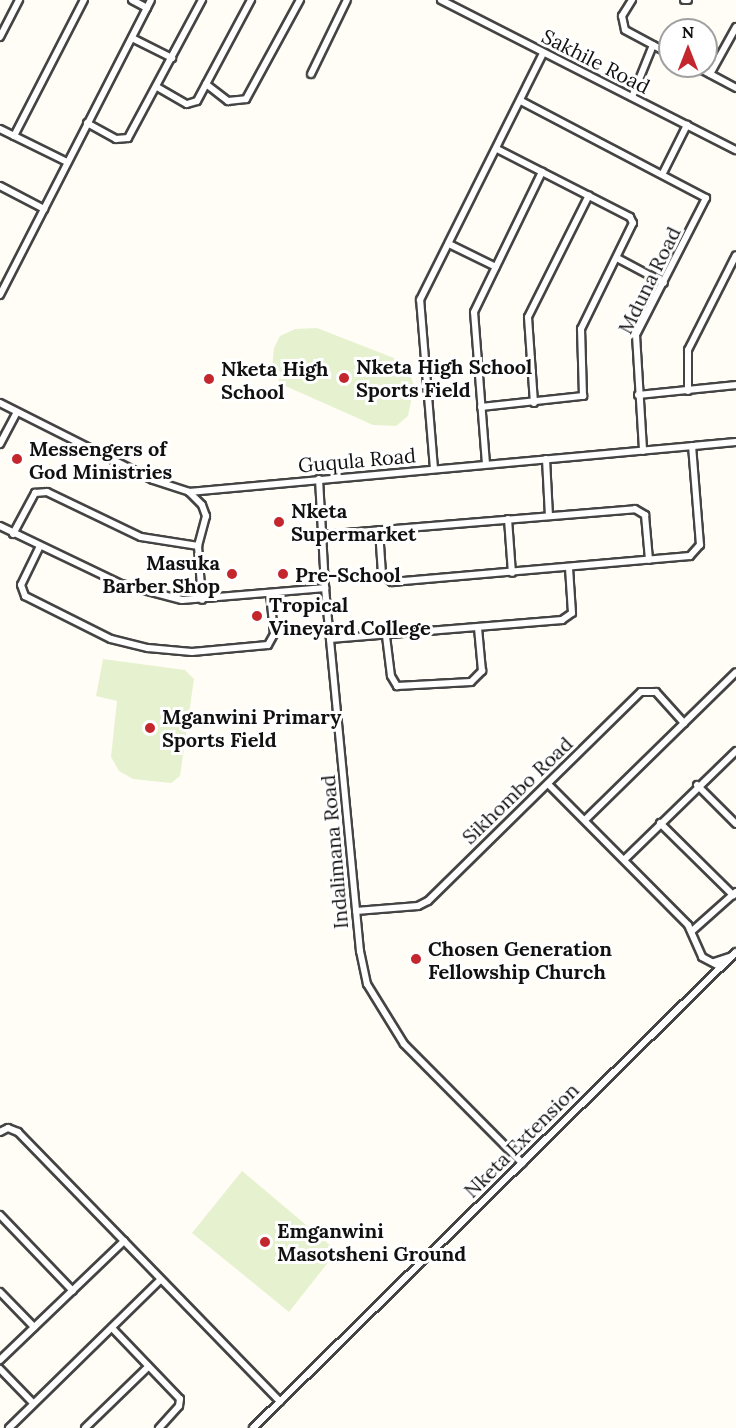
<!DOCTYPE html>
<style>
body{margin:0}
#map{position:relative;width:736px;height:1428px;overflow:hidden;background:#fffdf5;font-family:Lora,serif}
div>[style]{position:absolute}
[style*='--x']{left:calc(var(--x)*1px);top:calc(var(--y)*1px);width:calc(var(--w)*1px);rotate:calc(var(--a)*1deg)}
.pitch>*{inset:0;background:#e6f2cf}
.roads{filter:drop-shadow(2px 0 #444) drop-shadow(-2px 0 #444) drop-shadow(0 2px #444) drop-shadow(0 -2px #444)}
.minor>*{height:6px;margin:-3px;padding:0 3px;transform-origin:3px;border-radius:3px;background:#fff}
.dots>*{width:16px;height:16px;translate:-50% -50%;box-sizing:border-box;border:3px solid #fff;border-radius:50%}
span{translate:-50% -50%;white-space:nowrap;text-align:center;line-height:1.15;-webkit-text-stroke:6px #fff;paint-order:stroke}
.street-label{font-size:20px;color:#111}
.poi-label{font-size:20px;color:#111;font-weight:700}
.left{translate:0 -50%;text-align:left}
.right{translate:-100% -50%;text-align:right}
.north{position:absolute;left:658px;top:18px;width:60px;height:60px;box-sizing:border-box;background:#fff;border:2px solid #a0a0a0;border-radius:50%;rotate:0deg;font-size:16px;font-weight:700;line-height:24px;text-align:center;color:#111}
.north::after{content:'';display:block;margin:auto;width:21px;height:27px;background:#c4262e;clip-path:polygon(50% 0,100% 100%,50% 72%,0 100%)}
</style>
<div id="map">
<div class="pitch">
<i style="clip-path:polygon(317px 328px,399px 360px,409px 372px,414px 386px,408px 416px,396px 426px,373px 425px,281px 384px,272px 369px,274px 348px,280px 336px,295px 329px)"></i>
<i style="clip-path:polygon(103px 659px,185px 670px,194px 679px,180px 776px,171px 783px,133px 779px,119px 771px,111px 757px,117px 701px,96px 696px)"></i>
<i style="clip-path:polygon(242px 1171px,337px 1251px,289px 1312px,192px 1233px)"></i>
</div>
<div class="roads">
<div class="minor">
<i style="--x:132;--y:0;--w:17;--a:28"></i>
<i style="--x:441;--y:0;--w:331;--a:27"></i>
<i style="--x:632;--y:0;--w:19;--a:122"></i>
<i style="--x:622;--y:16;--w:14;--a:78"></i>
<i style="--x:625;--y:30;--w:51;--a:28.1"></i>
<i style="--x:684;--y:0;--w:4;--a:0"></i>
<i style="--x:0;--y:37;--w:42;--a:-62.8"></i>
<i style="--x:132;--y:38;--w:45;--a:26.6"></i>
<i style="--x:695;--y:66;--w:47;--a:28.2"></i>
<i style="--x:311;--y:74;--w:82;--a:-64.1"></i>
<i style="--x:710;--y:74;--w:54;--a:-61"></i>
<i style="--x:206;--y:84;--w:28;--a:38"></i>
<i style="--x:228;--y:101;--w:18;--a:-6"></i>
<i style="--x:246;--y:99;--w:113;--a:-61.4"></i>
<i style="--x:157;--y:87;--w:34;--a:30"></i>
<i style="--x:187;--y:104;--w:10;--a:-17"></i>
<i style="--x:197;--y:101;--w:115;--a:-61.9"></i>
<i style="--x:632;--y:97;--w:56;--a:-68"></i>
<i style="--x:521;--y:101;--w:209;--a:27.7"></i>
<i style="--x:706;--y:198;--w:154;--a:117.1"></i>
<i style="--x:636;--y:335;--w:116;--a:86.5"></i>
<i style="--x:87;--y:123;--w:33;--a:29"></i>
<i style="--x:116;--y:139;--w:12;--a:-5"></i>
<i style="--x:128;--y:138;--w:157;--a:-61.8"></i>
<i style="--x:0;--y:129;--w:75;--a:26.2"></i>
<i style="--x:14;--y:136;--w:153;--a:-62.8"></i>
<i style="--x:663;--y:173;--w:54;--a:-63.4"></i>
<i style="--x:0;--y:186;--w:50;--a:27.6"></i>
<i style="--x:449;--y:244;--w:52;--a:26.1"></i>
<i style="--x:617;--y:258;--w:53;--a:28"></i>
<i style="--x:0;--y:295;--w:331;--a:-62.9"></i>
<i style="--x:688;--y:391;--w:41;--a:-90"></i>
<i style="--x:688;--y:350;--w:106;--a:-63.2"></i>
<i style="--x:638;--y:395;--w:99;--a:-5.8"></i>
<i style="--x:0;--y:403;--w:171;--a:26.7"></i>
<i style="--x:153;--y:480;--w:38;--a:18"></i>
<i style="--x:189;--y:492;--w:549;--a:-5.22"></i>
<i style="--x:534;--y:403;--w:86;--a:-94"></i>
<i style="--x:528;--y:317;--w:136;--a:-63.4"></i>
<i style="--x:481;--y:407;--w:103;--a:-6.2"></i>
<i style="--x:583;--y:396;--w:67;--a:-91.7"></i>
<i style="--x:581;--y:329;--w:118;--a:-63.9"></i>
<i style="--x:633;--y:223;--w:7;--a:-117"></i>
<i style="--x:630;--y:217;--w:149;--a:-152.9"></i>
<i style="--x:0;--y:444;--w:36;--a:-62"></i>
<i style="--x:546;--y:459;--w:57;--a:87"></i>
<i style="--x:486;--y:464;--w:152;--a:-94.5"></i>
<i style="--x:474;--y:312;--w:156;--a:-64.1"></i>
<i style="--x:434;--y:469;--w:170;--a:-94.7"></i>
<i style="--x:420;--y:300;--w:276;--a:-63.5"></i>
<i style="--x:319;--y:479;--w:109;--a:86.8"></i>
<i style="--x:325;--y:588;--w:365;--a:84.5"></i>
<i style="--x:360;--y:951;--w:34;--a:78"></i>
<i style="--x:367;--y:984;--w:70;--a:58.3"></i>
<i style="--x:404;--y:1044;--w:168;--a:45.2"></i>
<i style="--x:189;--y:492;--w:18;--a:45"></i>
<i style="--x:202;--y:505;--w:12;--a:70"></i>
<i style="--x:206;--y:516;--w:31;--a:105"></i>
<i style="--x:198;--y:546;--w:54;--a:85.8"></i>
<i style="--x:508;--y:519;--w:54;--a:85.8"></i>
<i style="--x:0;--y:526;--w:134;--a:25.6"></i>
<i style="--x:121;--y:584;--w:63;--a:14.7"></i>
<i style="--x:182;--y:600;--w:144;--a:-4.8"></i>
<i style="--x:379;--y:530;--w:44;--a:86.1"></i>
<i style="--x:382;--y:574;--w:13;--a:39"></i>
<i style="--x:392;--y:582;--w:299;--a:-5"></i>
<i style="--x:690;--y:556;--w:15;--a:-48"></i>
<i style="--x:700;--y:545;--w:99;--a:-94.6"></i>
<i style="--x:13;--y:534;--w:47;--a:-61.8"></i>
<i style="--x:35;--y:493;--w:12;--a:-5"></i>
<i style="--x:47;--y:492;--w:104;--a:25.6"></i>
<i style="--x:141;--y:537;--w:58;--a:9"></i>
<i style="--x:322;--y:535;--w:314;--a:-4.7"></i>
<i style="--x:635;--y:509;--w:12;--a:31"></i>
<i style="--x:645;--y:515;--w:45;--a:84.9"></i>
<i style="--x:39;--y:548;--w:41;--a:115.9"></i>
<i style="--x:21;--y:585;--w:12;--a:70"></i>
<i style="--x:25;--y:596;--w:96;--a:26.6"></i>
<i style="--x:111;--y:639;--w:38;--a:14"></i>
<i style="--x:148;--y:648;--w:44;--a:5.2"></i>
<i style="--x:192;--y:652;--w:76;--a:-5.3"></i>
<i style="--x:268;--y:645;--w:13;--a:-61"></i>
<i style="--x:274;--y:634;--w:41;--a:-95.6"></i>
<i style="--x:386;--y:636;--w:40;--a:82.9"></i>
<i style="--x:391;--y:676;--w:12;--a:59"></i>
<i style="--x:397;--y:686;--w:74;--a:-3.1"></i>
<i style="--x:471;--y:682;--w:16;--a:-45"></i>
<i style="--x:482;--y:671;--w:43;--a:-95.3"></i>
<i style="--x:330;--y:639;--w:233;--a:-4.7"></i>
<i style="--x:562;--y:620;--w:12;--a:-35"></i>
<i style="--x:572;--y:613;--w:45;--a:-93.8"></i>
<i style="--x:548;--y:784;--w:199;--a:45.2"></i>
<i style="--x:688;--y:925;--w:35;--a:66"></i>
<i style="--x:702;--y:957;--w:21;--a:28"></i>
<i style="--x:697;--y:785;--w:55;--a:45"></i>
<i style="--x:585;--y:820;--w:211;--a:-44.4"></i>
<i style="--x:660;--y:823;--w:103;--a:44.6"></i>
<i style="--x:625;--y:859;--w:155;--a:-44.2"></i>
<i style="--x:356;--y:911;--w:62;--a:-4.6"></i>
<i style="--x:418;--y:906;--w:11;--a:-27"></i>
<i style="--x:428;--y:901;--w:298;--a:-44.5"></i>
<i style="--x:641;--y:692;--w:15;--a:0"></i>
<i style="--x:656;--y:692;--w:42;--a:47.9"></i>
<i style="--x:692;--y:931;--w:59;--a:-41.6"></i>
<i style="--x:714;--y:962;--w:19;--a:-18"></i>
<i style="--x:0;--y:1132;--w:9;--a:-27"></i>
<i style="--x:8;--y:1128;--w:11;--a:22"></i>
<i style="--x:18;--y:1132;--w:376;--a:45.8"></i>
<i style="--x:0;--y:1215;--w:105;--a:46.2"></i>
<i style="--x:0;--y:1292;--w:49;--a:45.8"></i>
<i style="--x:112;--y:1328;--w:98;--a:46.2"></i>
<i style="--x:180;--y:1399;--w:7;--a:98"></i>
<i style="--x:179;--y:1406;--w:30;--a:132"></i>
<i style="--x:0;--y:1360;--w:172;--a:-43.8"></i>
<i style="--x:0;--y:1369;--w:47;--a:45.9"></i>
<i style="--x:9;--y:1428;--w:211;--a:-44.4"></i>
<i style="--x:85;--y:1428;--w:88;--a:-44.1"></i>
<i style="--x:253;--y:1428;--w:678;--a:-44.58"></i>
</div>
</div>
<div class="dots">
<i style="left:344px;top:378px;background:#c4262e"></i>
<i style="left:209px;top:379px;background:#c4262e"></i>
<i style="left:17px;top:459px;background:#c4262e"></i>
<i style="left:279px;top:522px;background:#c4262e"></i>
<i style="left:232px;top:574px;background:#c4262e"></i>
<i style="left:283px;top:574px;background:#c4262e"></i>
<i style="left:257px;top:616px;background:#c4262e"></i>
<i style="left:150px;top:728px;background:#c4262e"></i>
<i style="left:416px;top:959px;background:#c4262e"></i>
<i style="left:265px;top:1242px;background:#c4262e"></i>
</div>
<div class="street-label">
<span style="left:596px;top:61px;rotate:27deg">Sakhile Road</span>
<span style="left:649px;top:280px;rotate:-64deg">Mduna Road</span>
<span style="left:357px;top:460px;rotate:-5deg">Guqula Road</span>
<span style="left:517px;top:790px;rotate:-44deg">Sikhombo Road</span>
<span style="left:334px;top:852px;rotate:-95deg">Indalimana Road</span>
<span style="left:521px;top:1140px;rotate:-45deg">Nketa Extension</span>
</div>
<div class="poi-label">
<span class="left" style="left:356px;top:378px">Nketa High School<br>Sports Field</span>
<span class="left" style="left:221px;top:380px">Nketa High<br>School</span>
<span class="left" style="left:29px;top:460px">Messengers of<br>God Ministries</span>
<span class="left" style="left:291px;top:522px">Nketa<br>Supermarket</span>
<span class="right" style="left:220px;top:574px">Masuka<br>Barber Shop</span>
<span class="left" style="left:295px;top:574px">Pre-School</span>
<span class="left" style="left:269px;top:616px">Tropical<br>Vineyard College</span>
<span class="left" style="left:162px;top:728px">Mganwini Primary<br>Sports Field</span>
<span class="left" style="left:428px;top:960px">Chosen Generation<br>Fellowship Church</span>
<span class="left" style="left:277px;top:1242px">Emganwini<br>Masotsheni Ground</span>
</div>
<div class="north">N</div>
</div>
